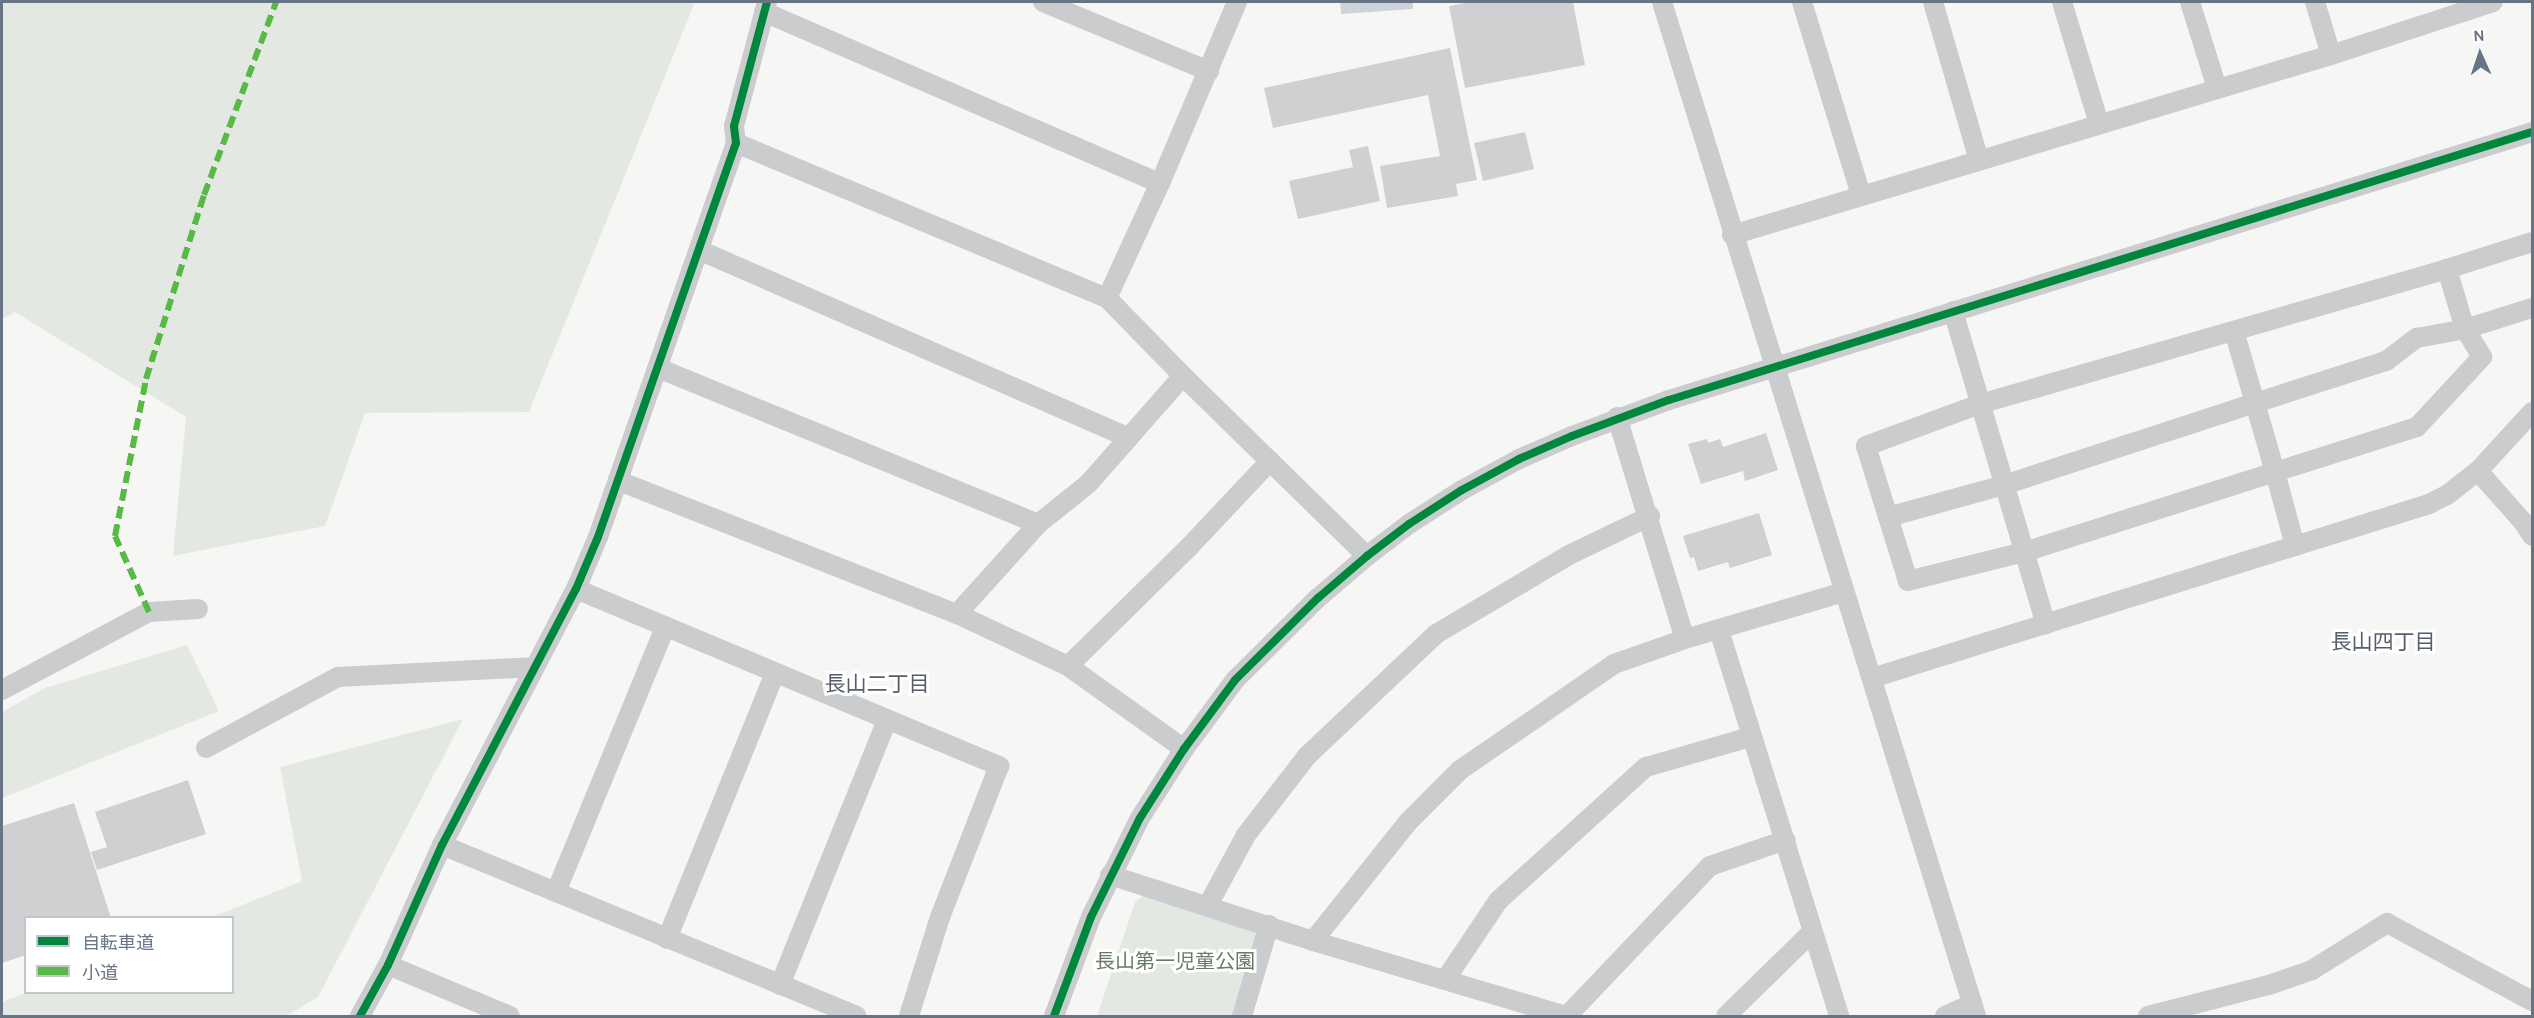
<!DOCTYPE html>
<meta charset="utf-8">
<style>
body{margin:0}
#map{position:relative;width:2534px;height:1018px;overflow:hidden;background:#f6f6f5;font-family:Karla,"Noto Sans JP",sans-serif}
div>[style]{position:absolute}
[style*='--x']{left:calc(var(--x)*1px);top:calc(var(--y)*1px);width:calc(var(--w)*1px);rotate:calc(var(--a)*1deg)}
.green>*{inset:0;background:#e4e8e3}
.water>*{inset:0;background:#cdd3d7}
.building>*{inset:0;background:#ced0d1}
.minor>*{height:20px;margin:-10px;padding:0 10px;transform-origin:10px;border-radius:10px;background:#cbcccd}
.quiet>*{height:6px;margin-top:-3px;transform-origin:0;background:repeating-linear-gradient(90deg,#58b947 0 12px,transparent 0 18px)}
.cycleway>*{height:8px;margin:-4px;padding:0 4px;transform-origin:4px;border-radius:4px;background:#00873e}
span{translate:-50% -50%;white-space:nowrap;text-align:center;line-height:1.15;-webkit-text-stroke:6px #fff;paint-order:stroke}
.park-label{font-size:20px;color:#687b66}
.neighbourhood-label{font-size:21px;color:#555e69}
.frame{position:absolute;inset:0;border:3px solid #677484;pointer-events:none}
.legend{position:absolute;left:24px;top:916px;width:210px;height:78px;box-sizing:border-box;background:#fff;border:2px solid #c2c7ce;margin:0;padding:8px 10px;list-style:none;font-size:18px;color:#677484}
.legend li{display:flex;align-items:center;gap:12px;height:30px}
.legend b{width:30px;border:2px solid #c2c7ce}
.north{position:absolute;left:2450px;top:24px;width:60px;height:60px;-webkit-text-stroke:4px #fff;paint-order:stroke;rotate:357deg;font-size:16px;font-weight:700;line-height:24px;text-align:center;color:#677484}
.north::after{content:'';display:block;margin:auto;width:21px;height:27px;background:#677484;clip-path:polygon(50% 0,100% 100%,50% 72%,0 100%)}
</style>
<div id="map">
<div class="green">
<i style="clip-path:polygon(2px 2px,695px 2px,529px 412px,365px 413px,325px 526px,173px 556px,186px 417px,15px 312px,2px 319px)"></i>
<i style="clip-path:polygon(187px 645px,219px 711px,2px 798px,2px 712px,45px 688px)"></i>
<i style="clip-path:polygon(463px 719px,318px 997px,286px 1016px,2px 1016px,2px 1002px,26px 993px,232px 992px,232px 918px,212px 917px,302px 881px,280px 767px)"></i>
<i style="clip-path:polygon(1146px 894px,1263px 928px,1236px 1016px,1097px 1016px,1135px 902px)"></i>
</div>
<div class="water">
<i style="clip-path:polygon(1340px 2px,1413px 2px,1413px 9px,1341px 14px)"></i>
</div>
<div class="building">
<i style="clip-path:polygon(1471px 2px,1573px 2px,1585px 65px,1465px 88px,1449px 6px)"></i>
<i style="clip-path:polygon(1450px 48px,1477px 180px,1456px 184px,1458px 196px,1387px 208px,1380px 166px,1440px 156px,1428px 95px,1273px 128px,1264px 88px)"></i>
<i style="clip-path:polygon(1525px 132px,1534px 169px,1483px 181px,1474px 143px)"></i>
<i style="clip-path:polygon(1368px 146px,1380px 201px,1298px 219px,1289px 181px,1353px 167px,1349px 150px)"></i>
<i style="clip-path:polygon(1766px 433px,1778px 470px,1745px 481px,1743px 471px,1701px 484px,1688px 444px,1707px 439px,1708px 443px,1720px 439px,1723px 447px)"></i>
<i style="clip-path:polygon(1759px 513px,1772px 555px,1730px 568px,1728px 562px,1698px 571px,1694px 557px,1690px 558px,1683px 536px)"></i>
<i style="clip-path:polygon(188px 780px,206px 834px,97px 870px,91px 852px,107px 847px,95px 812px)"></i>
<i style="clip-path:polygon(74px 803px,111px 918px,26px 918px,26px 955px,2px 963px,2px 826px)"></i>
</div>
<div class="minor">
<i style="--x:1043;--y:2;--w:180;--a:22.6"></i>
<i style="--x:1237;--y:2;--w:197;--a:113"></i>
<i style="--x:1160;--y:183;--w:127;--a:114.7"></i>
<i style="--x:1107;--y:298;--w:109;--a:45.7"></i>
<i style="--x:1183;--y:376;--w:257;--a:44.4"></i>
<i style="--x:1662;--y:2;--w:1062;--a:72.79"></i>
<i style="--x:1802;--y:2;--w:202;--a:73"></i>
<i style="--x:1933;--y:2;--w:165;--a:73.8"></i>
<i style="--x:2062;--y:2;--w:127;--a:73.1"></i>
<i style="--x:2190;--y:2;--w:90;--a:72.6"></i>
<i style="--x:2315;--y:2;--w:55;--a:73.2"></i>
<i style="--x:764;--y:12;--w:431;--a:23.4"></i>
<i style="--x:736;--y:143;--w:402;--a:22.7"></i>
<i style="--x:1732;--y:235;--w:625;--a:-16.73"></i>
<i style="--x:2331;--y:55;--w:170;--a:-18.1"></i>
<i style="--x:699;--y:250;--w:469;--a:23.6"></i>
<i style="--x:1953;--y:311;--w:327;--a:73.5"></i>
<i style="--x:2234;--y:331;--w:75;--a:73.7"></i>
<i style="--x:2255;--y:403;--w:138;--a:-17.8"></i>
<i style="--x:2386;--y:361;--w:39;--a:-37"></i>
<i style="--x:2417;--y:338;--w:49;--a:-10.6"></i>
<i style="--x:2465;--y:329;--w:70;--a:-17.4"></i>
<i style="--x:658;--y:368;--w:411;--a:22.3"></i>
<i style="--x:1617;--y:417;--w:232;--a:73"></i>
<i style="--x:2478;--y:471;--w:69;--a:48.5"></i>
<i style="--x:2524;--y:523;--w:15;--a:58"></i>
<i style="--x:619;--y:481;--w:363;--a:21.5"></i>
<i style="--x:957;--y:614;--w:123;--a:25.1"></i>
<i style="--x:1068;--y:666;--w:143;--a:35.6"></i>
<i style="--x:1888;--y:517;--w:120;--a:-15.4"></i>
<i style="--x:2004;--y:485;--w:264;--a:-18.1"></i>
<i style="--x:2255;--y:403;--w:72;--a:73.8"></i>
<i style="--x:2275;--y:472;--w:149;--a:-17.6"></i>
<i style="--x:2417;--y:427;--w:96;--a:-47.1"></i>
<i style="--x:2482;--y:357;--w:33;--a:-121"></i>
<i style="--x:2465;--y:329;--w:63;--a:-106.7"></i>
<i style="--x:2447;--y:269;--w:89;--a:-17.6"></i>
<i style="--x:2295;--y:546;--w:77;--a:-105.1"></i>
<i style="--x:2275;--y:472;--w:263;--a:162.3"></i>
<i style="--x:2024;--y:552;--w:120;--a:166"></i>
<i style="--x:1908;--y:581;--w:141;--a:-107.3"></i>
<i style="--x:1866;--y:446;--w:121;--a:-20.2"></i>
<i style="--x:1980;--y:404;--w:486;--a:-16.1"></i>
<i style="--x:576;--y:589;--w:459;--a:22.7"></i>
<i style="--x:999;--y:766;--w:162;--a:111.3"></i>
<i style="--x:940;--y:917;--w:104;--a:107.4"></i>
<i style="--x:957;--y:614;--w:121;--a:-48"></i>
<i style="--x:1038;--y:524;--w:64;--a:-38.7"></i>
<i style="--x:1088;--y:484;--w:144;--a:-48.7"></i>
<i style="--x:1719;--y:630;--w:404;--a:72.7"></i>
<i style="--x:1068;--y:666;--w:171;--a:-44.5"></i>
<i style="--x:1190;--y:546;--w:117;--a:-46.7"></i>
<i style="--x:1872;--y:678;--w:584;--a:-17.35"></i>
<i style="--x:2429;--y:504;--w:20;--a:-27"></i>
<i style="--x:2447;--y:495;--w:39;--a:-38"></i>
<i style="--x:2478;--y:471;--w:80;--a:-47.5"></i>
<i style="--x:2;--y:690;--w:166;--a:-28"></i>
<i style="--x:149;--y:612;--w:49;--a:-3.5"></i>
<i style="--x:206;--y:748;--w:150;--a:-28.3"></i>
<i style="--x:338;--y:677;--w:195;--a:-2.9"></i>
<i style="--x:442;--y:845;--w:448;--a:22.4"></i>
<i style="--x:1110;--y:875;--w:213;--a:18"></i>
<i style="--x:1313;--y:941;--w:264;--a:16.5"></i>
<i style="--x:556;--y:892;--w:287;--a:-67.6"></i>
<i style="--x:1208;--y:905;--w:80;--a:-61.5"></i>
<i style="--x:1246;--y:835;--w:100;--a:-52.3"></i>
<i style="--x:1307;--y:756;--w:178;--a:-43.4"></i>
<i style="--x:1436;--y:634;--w:155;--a:-30.7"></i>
<i style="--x:1569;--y:555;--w:90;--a:-25.7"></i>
<i style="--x:667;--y:939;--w:287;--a:-67.9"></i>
<i style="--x:1313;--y:941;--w:152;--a:-51.4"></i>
<i style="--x:1408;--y:822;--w:74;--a:-45"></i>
<i style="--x:1460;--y:770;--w:187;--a:-34.5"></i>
<i style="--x:1614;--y:664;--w:75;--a:-19.4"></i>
<i style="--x:1685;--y:639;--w:166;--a:-16.5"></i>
<i style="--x:388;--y:965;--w:132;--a:22.7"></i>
<i style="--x:1445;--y:980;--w:95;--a:-56.1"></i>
<i style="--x:1498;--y:901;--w:200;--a:-42.2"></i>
<i style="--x:1646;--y:767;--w:108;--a:-16.1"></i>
<i style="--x:780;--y:985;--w:286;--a:-68"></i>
<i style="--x:360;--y:1016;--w:58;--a:-61.2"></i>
<i style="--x:388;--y:965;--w:132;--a:-65.8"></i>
<i style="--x:442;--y:845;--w:289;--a:-62.4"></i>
<i style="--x:576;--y:589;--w:56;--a:-67.1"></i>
<i style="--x:598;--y:537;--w:417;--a:-70.7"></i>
<i style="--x:736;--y:143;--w:17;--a:-97"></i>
<i style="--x:734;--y:126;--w:128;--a:-75.1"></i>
<i style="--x:1054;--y:1016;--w:106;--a:-69.5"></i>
<i style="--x:1091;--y:917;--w:110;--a:-63.7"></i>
<i style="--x:1140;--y:818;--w:82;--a:-57.5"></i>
<i style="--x:1184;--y:749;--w:86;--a:-53.5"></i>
<i style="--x:1235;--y:680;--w:117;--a:-44.7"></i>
<i style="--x:1318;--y:598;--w:65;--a:-40.6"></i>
<i style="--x:1367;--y:556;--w:53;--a:-37.3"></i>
<i style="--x:1409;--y:524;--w:63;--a:-32.7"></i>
<i style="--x:1462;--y:490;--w:65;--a:-28.5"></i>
<i style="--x:1519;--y:459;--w:58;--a:-23.5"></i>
<i style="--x:1572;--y:436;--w:103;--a:-20.4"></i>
<i style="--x:1669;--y:400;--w:904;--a:-17.25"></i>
<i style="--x:1242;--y:1016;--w:95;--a:-73.5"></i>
<i style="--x:1567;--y:1016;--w:207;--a:-46.4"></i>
<i style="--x:1710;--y:866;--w:80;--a:-18.9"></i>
<i style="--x:1726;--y:1016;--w:120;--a:-44.3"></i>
<i style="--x:1945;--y:1016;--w:30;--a:-24"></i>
<i style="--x:2148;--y:1016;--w:125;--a:-14.4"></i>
<i style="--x:2269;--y:985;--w:46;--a:-19.2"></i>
<i style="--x:2312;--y:970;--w:89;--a:-32.1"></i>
<i style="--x:2387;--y:923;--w:165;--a:28.3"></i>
</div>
<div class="quiet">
<i style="--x:149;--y:612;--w:83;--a:-114.1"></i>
<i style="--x:115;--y:536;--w:160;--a:-78.8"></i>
<i style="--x:146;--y:379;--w:193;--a:-72.5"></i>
<i style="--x:204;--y:195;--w:206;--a:-69.5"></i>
</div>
<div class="cycleway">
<i style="--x:360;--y:1016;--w:58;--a:-61.2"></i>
<i style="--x:388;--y:965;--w:132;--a:-65.8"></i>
<i style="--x:442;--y:845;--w:289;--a:-62.4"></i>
<i style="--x:576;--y:589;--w:56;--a:-67.1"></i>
<i style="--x:598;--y:537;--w:417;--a:-70.7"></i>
<i style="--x:736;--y:143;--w:17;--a:-97"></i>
<i style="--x:734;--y:126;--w:128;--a:-75.1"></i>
<i style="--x:1054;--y:1016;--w:106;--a:-69.5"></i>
<i style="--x:1091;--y:917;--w:110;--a:-63.7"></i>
<i style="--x:1140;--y:818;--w:82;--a:-57.5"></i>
<i style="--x:1184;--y:749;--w:86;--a:-53.5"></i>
<i style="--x:1235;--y:680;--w:117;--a:-44.7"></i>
<i style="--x:1318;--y:598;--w:65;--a:-40.6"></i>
<i style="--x:1367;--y:556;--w:53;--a:-37.3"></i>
<i style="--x:1409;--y:524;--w:63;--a:-32.7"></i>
<i style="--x:1462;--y:490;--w:65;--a:-28.5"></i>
<i style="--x:1519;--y:459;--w:58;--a:-23.5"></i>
<i style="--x:1572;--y:436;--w:103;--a:-20.4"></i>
<i style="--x:1669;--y:400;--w:904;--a:-17.25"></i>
</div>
<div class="park-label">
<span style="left:1175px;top:961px">長山第一児童公園</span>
</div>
<div class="neighbourhood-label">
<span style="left:2383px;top:642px">長山四丁目</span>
<span style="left:877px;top:684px">長山二丁目</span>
</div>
<div class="frame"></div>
<ul class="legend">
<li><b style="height:8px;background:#00873e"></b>自転車道</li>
<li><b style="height:8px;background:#58b947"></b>小道</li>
</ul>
<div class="north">N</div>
</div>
